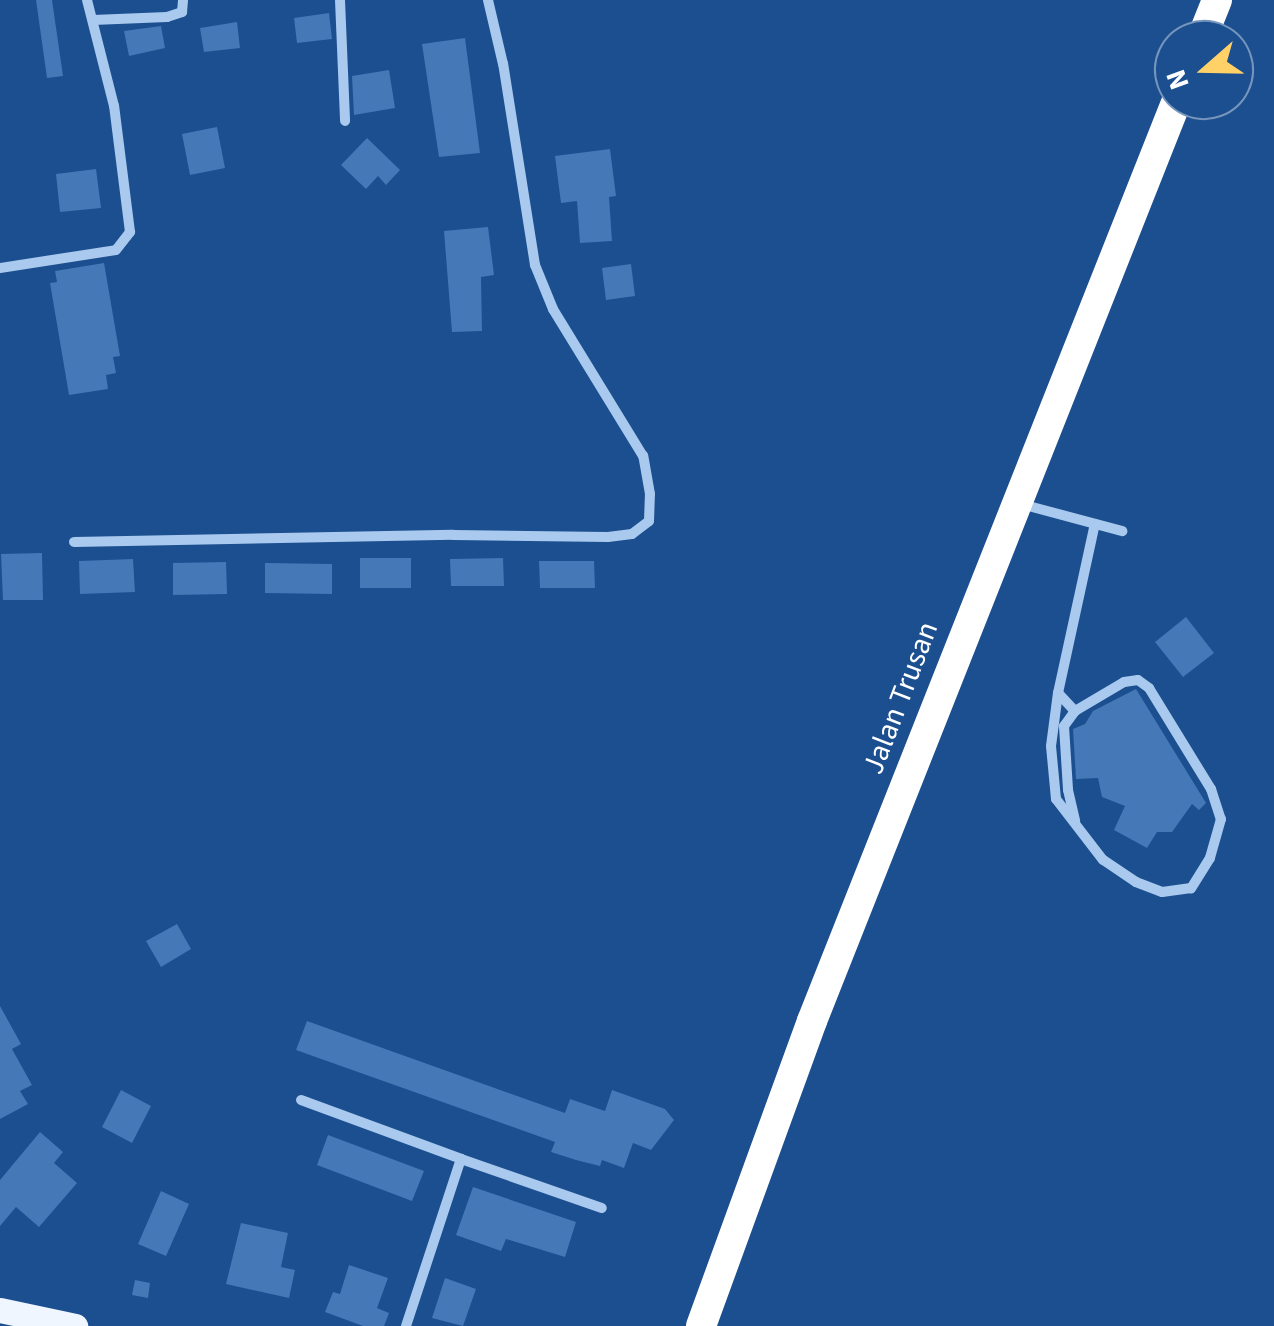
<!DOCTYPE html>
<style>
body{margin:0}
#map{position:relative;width:1274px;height:1326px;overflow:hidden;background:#1b4f8f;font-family:"Source Sans 3",sans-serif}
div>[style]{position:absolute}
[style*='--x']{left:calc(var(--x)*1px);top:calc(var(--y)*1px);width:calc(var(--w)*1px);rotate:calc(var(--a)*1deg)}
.building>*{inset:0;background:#4478b7}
.street>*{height:10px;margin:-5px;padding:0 5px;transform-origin:5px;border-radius:5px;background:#a9c9ee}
.primary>*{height:25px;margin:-12.5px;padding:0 12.5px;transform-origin:12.5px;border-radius:12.5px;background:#f0f6ff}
.highway>*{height:30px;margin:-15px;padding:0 15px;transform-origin:15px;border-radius:15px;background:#fff}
span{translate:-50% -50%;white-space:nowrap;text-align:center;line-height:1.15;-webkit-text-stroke:10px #1b4f8f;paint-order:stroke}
.street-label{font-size:30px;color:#fff}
.north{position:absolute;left:1154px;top:20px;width:100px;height:100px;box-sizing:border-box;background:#1b4f8f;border:2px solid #7695bc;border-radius:50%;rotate:250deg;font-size:28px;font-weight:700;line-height:40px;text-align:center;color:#fff}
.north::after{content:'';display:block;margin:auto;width:35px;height:45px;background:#ffd166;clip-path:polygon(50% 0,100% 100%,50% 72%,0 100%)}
</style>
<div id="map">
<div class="building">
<i style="clip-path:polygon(36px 0,52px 0,63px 76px,47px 78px)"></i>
<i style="clip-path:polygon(329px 13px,332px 39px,297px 43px,294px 18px)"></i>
<i style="clip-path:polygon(237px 22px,240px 48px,204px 52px,200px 28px)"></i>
<i style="clip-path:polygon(161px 26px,165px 48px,129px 56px,124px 31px)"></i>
<i style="clip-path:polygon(465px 38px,480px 153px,439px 157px,422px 44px)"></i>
<i style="clip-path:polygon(389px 70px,395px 108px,354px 115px,352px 76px)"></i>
<i style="clip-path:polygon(217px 127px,225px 168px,190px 175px,182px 134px)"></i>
<i style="clip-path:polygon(367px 138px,400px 170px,386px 185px,378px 176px,366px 189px,341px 165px)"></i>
<i style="clip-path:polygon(610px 149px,616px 196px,609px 197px,612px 241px,580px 243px,577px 201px,561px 203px,555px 156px)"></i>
<i style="clip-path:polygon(96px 169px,101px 208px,60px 212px,56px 174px)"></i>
<i style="clip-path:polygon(488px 227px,494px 275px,481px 277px,482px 331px,452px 332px,444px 231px)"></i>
<i style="clip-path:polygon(104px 263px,120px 356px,113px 357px,116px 373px,106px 375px,108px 389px,69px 395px,50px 283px,57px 282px,55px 271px)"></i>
<i style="clip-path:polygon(631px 264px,635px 296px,606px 300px,602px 268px)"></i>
<i style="clip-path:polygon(42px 553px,43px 600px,3px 600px,1px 554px)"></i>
<i style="clip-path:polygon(360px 558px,411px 558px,411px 588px,360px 588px)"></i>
<i style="clip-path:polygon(503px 558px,504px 586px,451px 586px,450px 559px)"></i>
<i style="clip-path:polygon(133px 559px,135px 592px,80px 594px,79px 561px)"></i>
<i style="clip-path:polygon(539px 561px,594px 561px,595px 588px,540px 588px)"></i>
<i style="clip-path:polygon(226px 562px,227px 594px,173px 595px,173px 563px)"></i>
<i style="clip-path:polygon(265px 563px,332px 564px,332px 594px,265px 593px)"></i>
<i style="clip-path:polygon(1186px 617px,1214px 653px,1183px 677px,1155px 642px)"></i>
<i style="clip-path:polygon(1136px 689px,1206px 803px,1199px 810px,1192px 804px,1172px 832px,1157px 832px,1147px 848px,1114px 830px,1125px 806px,1102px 797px,1098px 778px,1076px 779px,1073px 729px,1085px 724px,1093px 711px)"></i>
<i style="clip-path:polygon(177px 924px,191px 949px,161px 967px,146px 941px)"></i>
<i style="clip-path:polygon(0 1006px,21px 1044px,12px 1049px,32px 1085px,20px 1091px,28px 1104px,0 1119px)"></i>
<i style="clip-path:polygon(307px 1021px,565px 1113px,570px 1099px,605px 1111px,612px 1090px,665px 1109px,674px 1120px,651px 1150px,633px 1143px,624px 1168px,602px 1160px,600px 1166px,576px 1160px,551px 1152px,555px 1142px,296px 1050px)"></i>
<i style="clip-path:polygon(121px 1090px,151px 1106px,132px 1143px,102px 1127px)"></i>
<i style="clip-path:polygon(40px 1132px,63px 1152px,54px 1163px,77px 1183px,39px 1227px,16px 1207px,0 1226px,0 1180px)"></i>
<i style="clip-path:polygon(328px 1135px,424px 1171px,412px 1201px,317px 1165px)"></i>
<i style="clip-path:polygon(473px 1187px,576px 1222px,565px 1257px,506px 1239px,501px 1251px,456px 1235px)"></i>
<i style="clip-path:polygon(161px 1191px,189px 1204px,166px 1256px,138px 1244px)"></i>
<i style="clip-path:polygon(241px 1223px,288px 1233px,281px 1267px,295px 1270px,289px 1298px,226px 1284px)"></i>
<i style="clip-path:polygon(349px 1265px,388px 1278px,377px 1308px,389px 1313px,384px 1326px,363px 1326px,325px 1312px,333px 1292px,340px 1294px)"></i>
<i style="clip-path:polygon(445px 1278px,476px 1289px,463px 1326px,432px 1318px)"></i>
<i style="clip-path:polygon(135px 1280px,150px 1283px,148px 1298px,132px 1295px)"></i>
</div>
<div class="street">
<i style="--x:340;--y:0;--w:121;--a:87.6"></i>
<i style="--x:93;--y:20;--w:74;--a:-2.3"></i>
<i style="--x:167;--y:17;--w:16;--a:-18"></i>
<i style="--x:182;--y:12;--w:12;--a:-85"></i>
<i style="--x:0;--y:268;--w:117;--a:-8.8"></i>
<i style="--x:116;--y:250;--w:23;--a:-52"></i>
<i style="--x:130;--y:232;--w:127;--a:-97.2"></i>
<i style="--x:114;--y:106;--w:109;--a:-104.3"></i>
<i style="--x:1021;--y:504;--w:105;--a:15"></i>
<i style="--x:74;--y:542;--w:379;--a:-1.1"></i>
<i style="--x:453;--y:535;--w:155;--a:0.7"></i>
<i style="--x:608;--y:537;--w:24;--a:-7"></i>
<i style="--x:632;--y:534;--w:21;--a:-37"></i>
<i style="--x:649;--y:521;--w:27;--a:-88"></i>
<i style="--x:650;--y:494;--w:39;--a:-100"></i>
<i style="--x:643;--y:456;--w:172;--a:-121.5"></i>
<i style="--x:553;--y:309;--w:48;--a:-112.2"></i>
<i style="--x:535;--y:265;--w:204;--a:-99"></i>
<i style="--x:503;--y:64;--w:66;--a:-103.2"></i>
<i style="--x:1058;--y:693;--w:25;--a:47"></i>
<i style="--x:1075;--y:711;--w:57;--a:-30.6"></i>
<i style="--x:1124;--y:682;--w:14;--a:-8"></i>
<i style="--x:1138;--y:680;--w:14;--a:36"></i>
<i style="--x:1149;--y:688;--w:119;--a:58.5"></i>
<i style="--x:1211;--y:789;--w:32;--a:72"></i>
<i style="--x:1221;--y:819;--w:41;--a:105.8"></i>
<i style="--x:1210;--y:858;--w:36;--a:122"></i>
<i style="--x:1191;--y:888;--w:29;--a:172"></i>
<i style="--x:1162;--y:892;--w:28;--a:-159"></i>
<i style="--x:1136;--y:882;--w:40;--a:-146"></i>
<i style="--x:1103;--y:860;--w:77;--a:-127.6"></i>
<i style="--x:1056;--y:799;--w:53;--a:-95.4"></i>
<i style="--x:1051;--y:746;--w:53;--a:-82.5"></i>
<i style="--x:1058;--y:693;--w:173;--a:-77.7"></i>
<i style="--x:1075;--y:711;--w:19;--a:126"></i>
<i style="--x:1064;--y:726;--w:64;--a:86.4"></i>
<i style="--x:1068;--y:790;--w:32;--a:77"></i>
<i style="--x:301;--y:1100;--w:171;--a:20.2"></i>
<i style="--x:406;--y:1326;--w:176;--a:-71.8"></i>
<i style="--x:461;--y:1159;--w:149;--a:19.2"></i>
</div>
<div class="primary">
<i style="--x:0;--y:1310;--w:77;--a:12"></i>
</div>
<div class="highway">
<i style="--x:1201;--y:40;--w:43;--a:-68.2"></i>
<i style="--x:701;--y:1326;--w:325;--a:-70"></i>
<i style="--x:812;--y:1021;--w:991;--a:-68.38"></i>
</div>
<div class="street-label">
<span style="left:901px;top:698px;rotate:-69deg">Jalan Trusan</span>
</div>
<div class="north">N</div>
</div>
